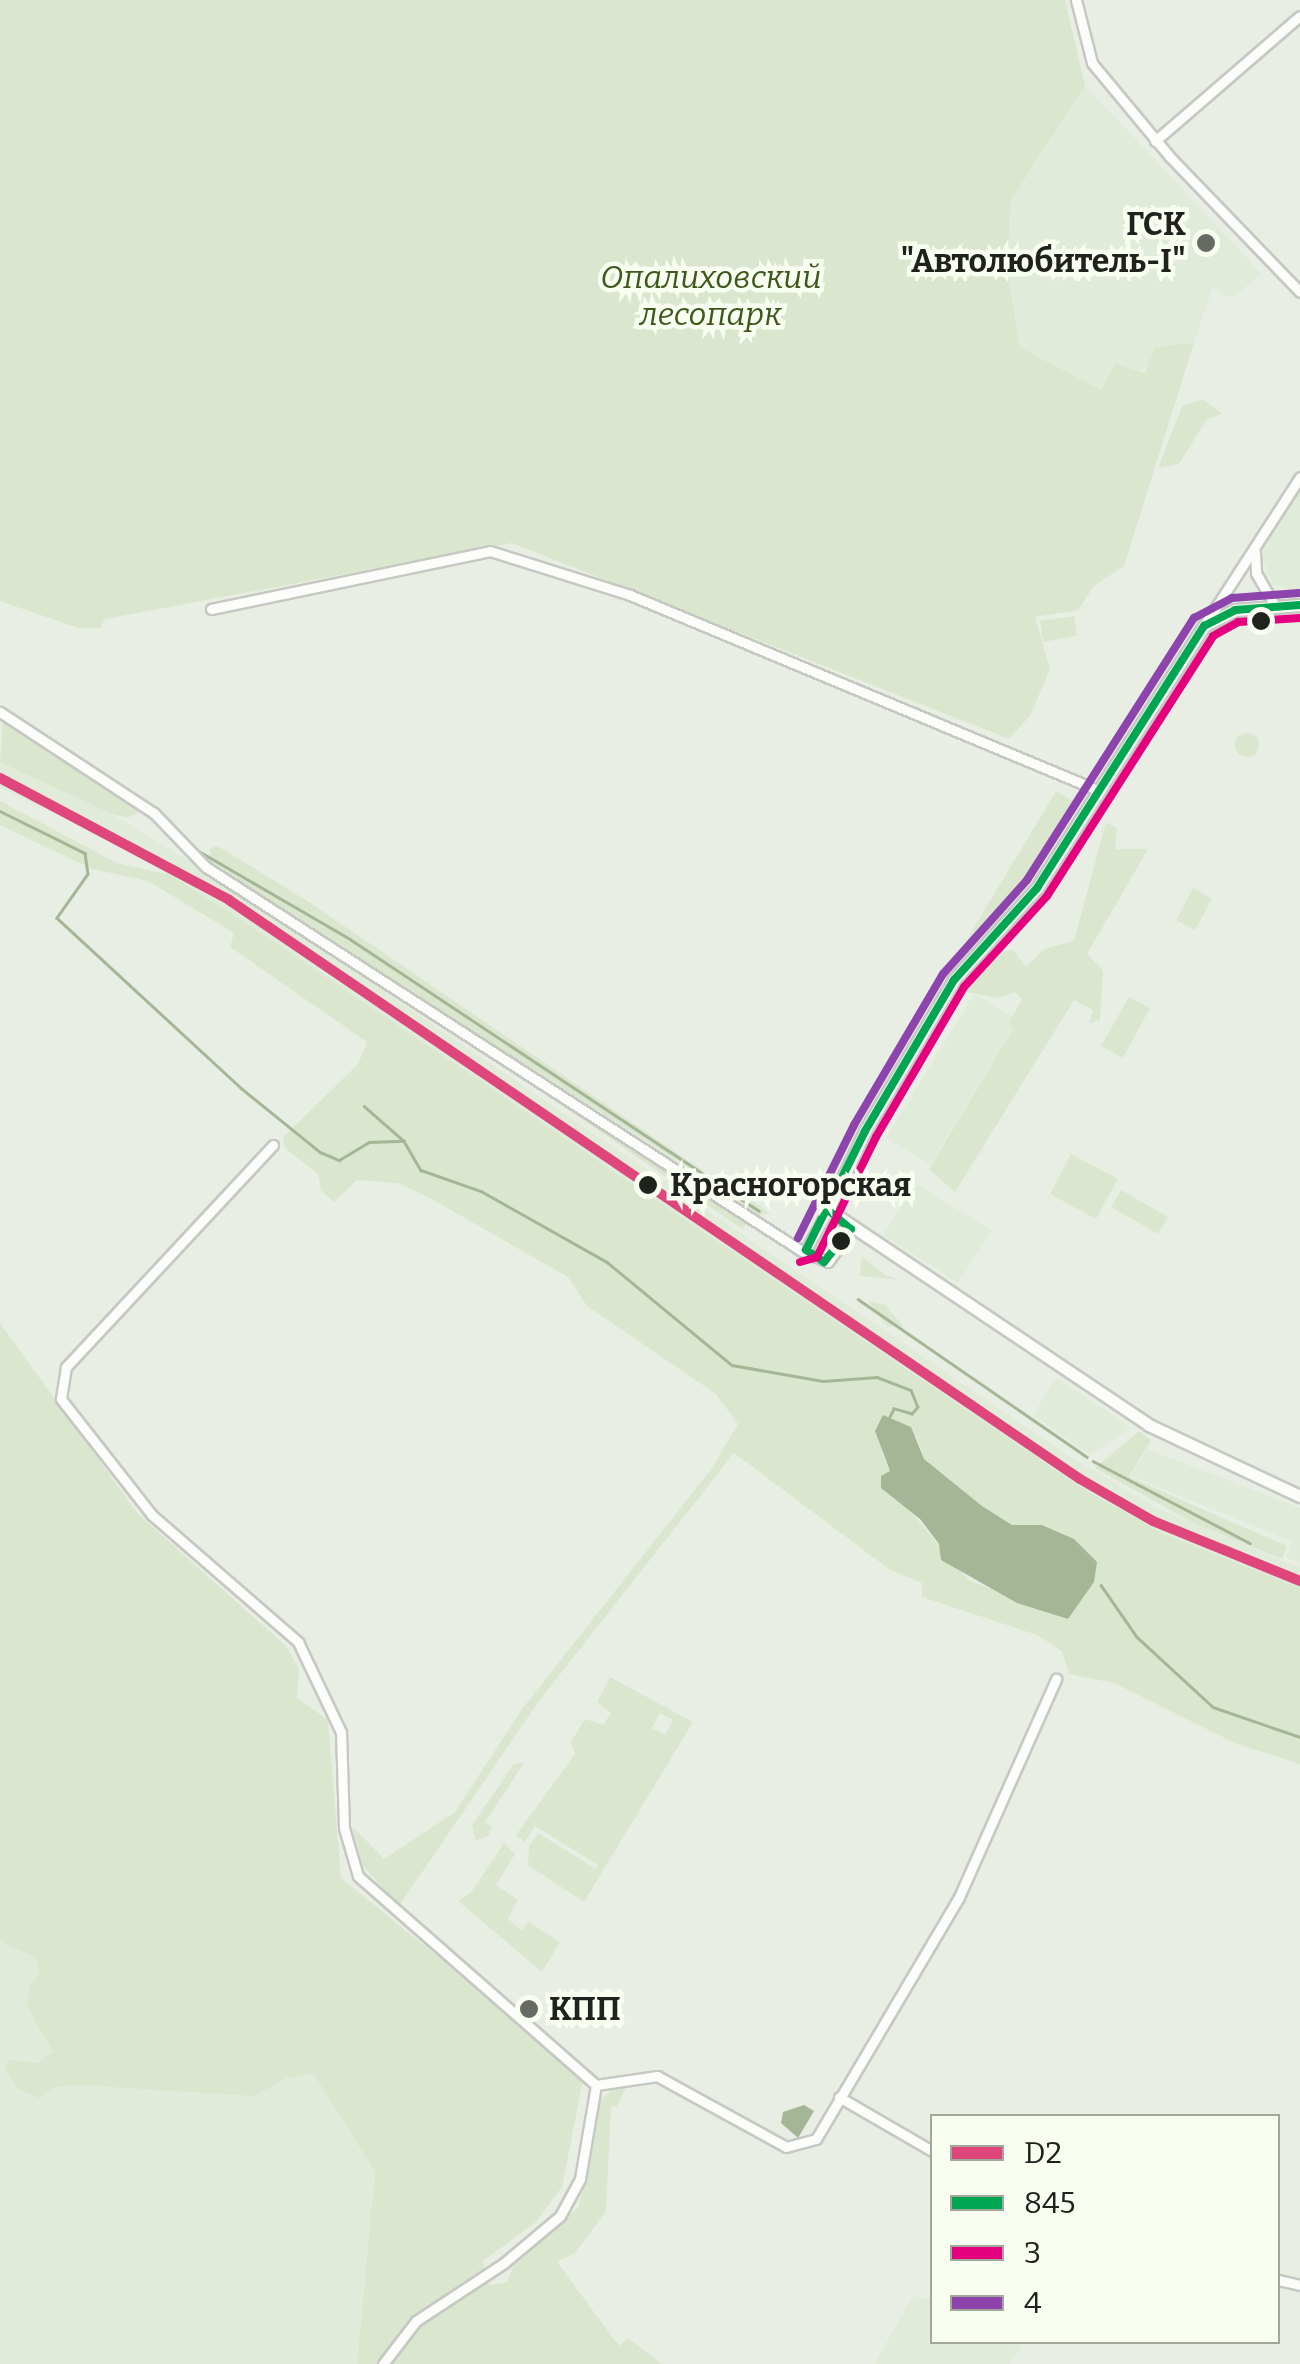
<!DOCTYPE html>
<meta charset="utf-8">
<style>
body{margin:0}
#map{position:relative;width:1300px;height:2364px;overflow:hidden;background:#e9eee5;font-family:Bitter,serif}
div>[style]{position:absolute}
[style*='--x']{left:calc(var(--x)*1px);top:calc(var(--y)*1px);width:calc(var(--w)*1px);rotate:calc(var(--a)*1deg)}
.built>*{inset:0;background:#e1ebd9}
.green>*{inset:0;background:#dae7ce}
.round{border-radius:50%}
.water>*{inset:0;background:#a5b696}
.stream>*{height:2.5px;margin:-1.25px;padding:0 1.25px;transform-origin:1.25px;border-radius:1.25px;background:#a5b696}
.roads{filter:drop-shadow(2px 0 #c5c9c2) drop-shadow(-2px 0 #c5c9c2) drop-shadow(0 2px #c5c9c2) drop-shadow(0 -2px #c5c9c2)}
.street>*{height:9px;margin:-4.5px;padding:0 4.5px;transform-origin:4.5px;border-radius:4.5px;background:#fcfcfb}
.secondary>*{height:11px;margin:-5.5px;padding:0 5.5px;transform-origin:5.5px;border-radius:5.5px;background:#fcfcfb}
.bus-1>*{height:8px;margin:-4px;padding:0 4px;transform-origin:4px;border-radius:4px;background:#00a651}
.bus-2>*{height:8px;margin:-4px;padding:0 4px;transform-origin:4px;border-radius:4px;background:#e5007d}
.bus-3>*{height:8px;margin:-4px;padding:0 4px;transform-origin:4px;border-radius:4px;background:#8e44ad}
.rail-1>*{height:10px;margin:-5px;padding:0 5px;transform-origin:5px;border-radius:5px;background:#df477c}
.dots>*{width:28px;height:28px;translate:-50% -50%;box-sizing:border-box;border:5px solid #f8fff1;border-radius:50%}
span{translate:-50% -50%;white-space:nowrap;text-align:center;line-height:1.15;-webkit-text-stroke:9px #f8fff1;paint-order:stroke}
.poi-label{font-size:32px;color:#20231d;font-weight:700}
.right{translate:-100% -50%;text-align:right}
.left{translate:0 -50%;text-align:left}
.park-label{font-size:32px;color:#3d591b;font-style:italic}
.stop-label{font-size:32px;color:#20231d;font-weight:700}
.legend{position:absolute;left:930px;top:2114px;width:350px;height:230px;box-sizing:border-box;background:#f8fff1;border:2px solid #a2a79c;margin:0;padding:12px 18px;list-style:none;font-size:30px;color:#20231d}
.legend li{display:flex;align-items:center;gap:20px;height:50px}
.legend b{width:50px;border:2px solid #a2a79c}
</style>
<div id="map">
<div class="built">
<i style="clip-path:polygon(1085px 85px,1262px 274px,1236px 295px,1224px 296px,1213px 287px,1194px 343px,1101px 390px,1019px 348px,1007px 264px,1011px 200px)"></i>
<i style="clip-path:polygon(1300px 489px,1300px 593px,1272px 584px,1261px 554px)"></i>
<i style="clip-path:polygon(0 762px,91px 802px,211px 874px,1071px 1457px,1159px 1509px,1300px 1568px,1300px 1588px,1164px 1534px,1085px 1490px,239px 918px,108px 839px,0 787px)"></i>
<i style="clip-path:polygon(974px 994px,1018px 1020px,930px 1165px,886px 1138px)"></i>
<i style="clip-path:polygon(916px 1183px,992px 1231px,958px 1283px,883px 1235px)"></i>
<i style="clip-path:polygon(1056px 1378px,1125px 1423px,1130px 1428px,1090px 1455px,1033px 1415px)"></i>
<i style="clip-path:polygon(1147px 1449px,1300px 1508px,1300px 1562px,1286px 1558px,1291px 1541px,1131px 1476px)"></i>
<i style="clip-path:polygon(0 1676px,313px 2073px,375px 2172px,357px 2364px,0 2364px)"></i>
<i style="clip-path:polygon(913px 2296px,932px 2300px,932px 2342px,1022px 2345px,1010px 2364px,874px 2364px)"></i>
</div>
<div class="green">
<i style="clip-path:polygon(0 0,1065px 0,1085px 85px,1011px 200px,1007px 264px,1019px 347px,1101px 390px,1115px 364px,1145px 373px,1155px 347px,1194px 343px,1124px 566px,1094px 586px,1078px 610px,1035px 617px,1050px 669px,1030px 716px,1009px 739px,512px 543px,105px 619px,100px 628px,78px 628px,0 601px)"></i>
<i style="clip-path:polygon(1203px 399px,1222px 414px,1207px 419px,1179px 464px,1158px 468px,1182px 406px)"></i>
<i style="clip-path:polygon(1074px 616px,1077px 636px,1043px 642px,1040px 621px)"></i>
<i style="clip-path:polygon(3px 719px,127px 798px,138px 813px,127px 818px,110px 813px,0 762px)"></i>
<i class="round" style="left:1235px;top:733px;width:24px;height:24px"></i>
<i style="clip-path:polygon(1056px 791px,1075px 802px,1003px 916px,951px 966px)"></i>
<i style="clip-path:polygon(evenodd,0 801px,117px 863px,170px 875px,239px 918px,1085px 1490px,1164px 1534px,1300px 1588px,1300px 1764px,1237px 1744px,1114px 1683px,1069px 1674px,1062px 1651px,1037px 1635px,922px 1597px,922px 1583px,890px 1570px,734px 1453px,539px 1701px,399px 1906px,363px 1866px,352px 1826px,384px 1859px,455px 1812px,522px 1709px,712px 1468px,738px 1424px,716px 1394px,587px 1306px,568px 1277px,430px 1198px,398px 1183px,357px 1180px,334px 1202px,321px 1190px,318px 1174px,285px 1148px,283px 1137px,358px 1064px,367px 1042px,230px 947px,234px 933px,148px 881px,92px 869px,0 825px,0 801px,889px 1416px,917px 1438px,924px 1459px,982px 1506px,1012px 1525px,1042px 1525px,1074px 1539px,1088px 1555px,1093px 1576px,1068px 1619px,968px 1580px,881px 1476px,890px 1471px,881px 1451px,889px 1416px)"></i>
<i style="clip-path:polygon(1106px 822px,1117px 828px,1115px 849px,1148px 849px,1087px 954px,1103px 971px,1100px 1020px,1089px 1023px,1093px 1010px,1074px 1000px,955px 1192px,929px 1169px,1013px 1029px,1009px 1023px,1022px 999px,1015px 992px,998px 998px,967px 992px,997px 952px,1013px 950px,1026px 967px,1044px 949px,1074px 941px)"></i>
<i style="clip-path:polygon(216px 845px,309px 902px,702px 1170px,698px 1174px,306px 925px,211px 861px,210px 849px)"></i>
<i style="clip-path:polygon(1193px 888px,1212px 899px,1195px 930px,1176px 920px)"></i>
<i style="clip-path:polygon(1129px 997px,1150px 1008px,1123px 1058px,1101px 1046px)"></i>
<i style="clip-path:polygon(513px 1069px,588px 1122px,747px 1223px,742px 1229px,513px 1072px)"></i>
<i style="clip-path:polygon(1071px 1154px,1118px 1179px,1096px 1219px,1050px 1194px)"></i>
<i style="clip-path:polygon(709px 1174px,718px 1175px,769px 1213px,758px 1216px,710px 1183px)"></i>
<i style="clip-path:polygon(1121px 1190px,1168px 1217px,1158px 1234px,1111px 1207px)"></i>
<i style="clip-path:polygon(862px 1257px,887px 1276px,901px 1280px,860px 1276px)"></i>
<i style="clip-path:polygon(868px 1301px,885px 1305px,904px 1327px,887px 1326px)"></i>
<i style="clip-path:polygon(0 1323px,138px 1514px,286px 1646px,299px 1669px,297px 1698px,328px 1720px,341px 1878px,584px 2075px,562px 2187px,536px 2222px,483px 2261px,489px 2285px,507px 2282px,514px 2265px,579px 2206px,598px 2104px,614px 2087px,627px 2085px,617px 2107px,611px 2106px,606px 2211px,576px 2252px,557px 2262px,619px 2346px,628px 2338px,662px 2364px,357px 2364px,375px 2172px,313px 2073px,286px 2078px,254px 2096px,80px 2085px,53px 2087px,40px 2098px,18px 2089px,5px 2071px,8px 2060px,39px 2063px,53px 2052px,27px 2006px,30px 1985px,40px 1974px,35px 1958px,0 1941px)"></i>
<i style="clip-path:polygon(1139px 1431px,1151px 1440px,1129px 1477px,1287px 1546px,1282px 1559px,1193px 1523px,1095px 1468px)"></i>
<i style="clip-path:polygon(evenodd,610px 1677px,693px 1722px,584px 1902px,528px 1865px,529px 1847px,538px 1833px,596px 1869px,598px 1865px,535px 1826px,525px 1842px,516px 1835px,575px 1754px,571px 1742px,585px 1719px,603px 1725px,611px 1713px,597px 1702px,610px 1677px,660px 1713px,673px 1720px,665px 1735px,652px 1728px,660px 1713px)"></i>
<i style="clip-path:polygon(524px 1763px,485px 1822px,492px 1827px,488px 1836px,476px 1840px,472px 1825px,514px 1764px)"></i>
<i style="clip-path:polygon(504px 1843px,515px 1854px,496px 1885px,518px 1900px,508px 1919px,522px 1931px,528px 1922px,560px 1942px,542px 1972px,458px 1901px,472px 1891px)"></i>
</div>
<div class="water">
<i style="clip-path:polygon(883px 1415px,911px 1427px,924px 1459px,982px 1506px,1012px 1525px,1042px 1525px,1074px 1539px,1097px 1562px,1094px 1582px,1068px 1619px,1017px 1603px,941px 1560px,939px 1544px,920px 1519px,881px 1488px,881px 1476px,890px 1471px,875px 1431px)"></i>
<i style="clip-path:polygon(804px 2105px,814px 2111px,798px 2138px,781px 2123px,783px 2112px)"></i>
</div>
<div class="stream">
<i style="--x:0;--y:811;--w:95;--a:26.3"></i>
<i style="--x:85;--y:853;--w:21;--a:82"></i>
<i style="--x:88;--y:874;--w:54;--a:125.2"></i>
<i style="--x:57;--y:918;--w:251;--a:42.7"></i>
<i style="--x:241;--y:1088;--w:102;--a:39"></i>
<i style="--x:320;--y:1152;--w:21;--a:23"></i>
<i style="--x:339;--y:1160;--w:35;--a:-31"></i>
<i style="--x:369;--y:1142;--w:35;--a:-2"></i>
<i style="--x:192;--y:847;--w:183;--a:30.2"></i>
<i style="--x:350;--y:939;--w:491;--a:33.6"></i>
<i style="--x:364;--y:1106;--w:53;--a:41.2"></i>
<i style="--x:404;--y:1141;--w:34;--a:60"></i>
<i style="--x:421;--y:1170;--w:64;--a:19.3"></i>
<i style="--x:481;--y:1191;--w:145;--a:29.4"></i>
<i style="--x:607;--y:1262;--w:162;--a:39.5"></i>
<i style="--x:732;--y:1365;--w:92;--a:10"></i>
<i style="--x:823;--y:1381;--w:54;--a:-4.2"></i>
<i style="--x:877;--y:1377;--w:36;--a:21"></i>
<i style="--x:911;--y:1390;--w:18;--a:68"></i>
<i style="--x:918;--y:1407;--w:9;--a:131"></i>
<i style="--x:912;--y:1414;--w:19;--a:-164"></i>
<i style="--x:894;--y:1409;--w:11;--a:117"></i>
<i style="--x:858;--y:1299;--w:278;--a:34.6"></i>
<i style="--x:1093;--y:1461;--w:177;--a:27.6"></i>
<i style="--x:1101;--y:1585;--w:63;--a:55.3"></i>
<i style="--x:1137;--y:1637;--w:103;--a:42.6"></i>
<i style="--x:1213;--y:1707;--w:92;--a:19"></i>
</div>
<div class="roads">
<div class="street">
<i style="--x:1076;--y:0;--w:65;--a:75.7"></i>
<i style="--x:1092;--y:63;--w:122;--a:50.3"></i>
<i style="--x:1170;--y:157;--w:187;--a:46.1"></i>
<i style="--x:1155;--y:141;--w:191;--a:-40.8"></i>
<i style="--x:1255;--y:552;--w:21;--a:87"></i>
<i style="--x:1256;--y:573;--w:36;--a:60"></i>
<i style="--x:211;--y:609;--w:285;--a:-11.7"></i>
<i style="--x:490;--y:551;--w:147;--a:17.4"></i>
<i style="--x:630;--y:595;--w:509;--a:22.64"></i>
<i style="--x:1205;--y:624;--w:175;--a:-57.1"></i>
<i style="--x:0;--y:712;--w:184;--a:33.3"></i>
<i style="--x:154;--y:813;--w:75;--a:46.1"></i>
<i style="--x:206;--y:867;--w:707;--a:32.81"></i>
<i style="--x:800;--y:1250;--w:30;--a:23"></i>
<i style="--x:828;--y:1262;--w:40;--a:-55.1"></i>
<i style="--x:273;--y:1145;--w:304;--a:133"></i>
<i style="--x:66;--y:1367;--w:32;--a:99"></i>
<i style="--x:61;--y:1399;--w:147;--a:51.9"></i>
<i style="--x:152;--y:1515;--w:194;--a:41"></i>
<i style="--x:298;--y:1642;--w:100;--a:64.5"></i>
<i style="--x:341;--y:1732;--w:96;--a:88.2"></i>
<i style="--x:344;--y:1828;--w:50;--a:73.7"></i>
<i style="--x:358;--y:1876;--w:317;--a:41.3"></i>
<i style="--x:596;--y:2085;--w:95;--a:99.7"></i>
<i style="--x:580;--y:2179;--w:42;--a:118.4"></i>
<i style="--x:560;--y:2216;--w:73;--a:140"></i>
<i style="--x:504;--y:2263;--w:105;--a:146.6"></i>
<i style="--x:416;--y:2321;--w:54;--a:127.5"></i>
<i style="--x:806;--y:1250;--w:46;--a:-61.2"></i>
<i style="--x:596;--y:2085;--w:62;--a:-8.4"></i>
<i style="--x:657;--y:2076;--w:147;--a:28.8"></i>
<i style="--x:786;--y:2147;--w:31;--a:-15"></i>
<i style="--x:816;--y:2139;--w:281;--a:-59.4"></i>
<i style="--x:959;--y:1897;--w:239;--a:-66"></i>
<i style="--x:839;--y:2097;--w:108;--a:30.1"></i>
<i style="--x:1278;--y:2280;--w:23;--a:13"></i>
</div>
<div class="secondary">
<i style="--x:1300;--y:605;--w:65;--a:175.6"></i>
<i style="--x:1235;--y:610;--w:35;--a:153"></i>
<i style="--x:1204;--y:626;--w:311;--a:122.5"></i>
<i style="--x:1037;--y:888;--w:124;--a:132.1"></i>
<i style="--x:954;--y:980;--w:175;--a:120.5"></i>
<i style="--x:865;--y:1131;--w:87;--a:115.1"></i>
<i style="--x:828;--y:1210;--w:386;--a:33.8"></i>
<i style="--x:1149;--y:1425;--w:167;--a:25.2"></i>
</div>
</div>
<div class="bus-1">
<i style="--x:828;--y:1210;--w:30;--a:40"></i>
<i style="--x:851;--y:1229;--w:43;--a:129.3"></i>
<i style="--x:824;--y:1262;--w:22;--a:-146"></i>
<i style="--x:806;--y:1250;--w:133;--a:-63.6"></i>
<i style="--x:865;--y:1131;--w:175;--a:-59.5"></i>
<i style="--x:954;--y:980;--w:124;--a:-47.9"></i>
<i style="--x:1037;--y:888;--w:311;--a:-57.5"></i>
<i style="--x:1204;--y:626;--w:35;--a:-27"></i>
<i style="--x:1235;--y:610;--w:65;--a:-4.4"></i>
</div>
<div class="bus-2">
<i style="--x:800;--y:1262;--w:18;--a:-16"></i>
<i style="--x:817;--y:1257;--w:134;--a:-63.8"></i>
<i style="--x:876;--y:1137;--w:174;--a:-59.6"></i>
<i style="--x:964;--y:987;--w:123;--a:-47.6"></i>
<i style="--x:1047;--y:896;--w:308;--a:-57.4"></i>
<i style="--x:1213;--y:636;--w:29;--a:-29"></i>
<i style="--x:1238;--y:622;--w:62;--a:-3.7"></i>
</div>
<div class="bus-3">
<i style="--x:798;--y:1238;--w:126;--a:-63.6"></i>
<i style="--x:854;--y:1125;--w:175;--a:-59.5"></i>
<i style="--x:943;--y:974;--w:126;--a:-48.2"></i>
<i style="--x:1027;--y:880;--w:311;--a:-57.5"></i>
<i style="--x:1194;--y:618;--w:43;--a:-27.8"></i>
<i style="--x:1232;--y:598;--w:67;--a:-4.3"></i>
</div>
<div class="rail-1">
<i style="--x:0;--y:778;--w:259;--a:28"></i>
<i style="--x:229;--y:900;--w:1029;--a:34.23"></i>
<i style="--x:1080;--y:1479;--w:84;--a:29.9"></i>
<i style="--x:1153;--y:1521;--w:159;--a:22.2"></i>
</div>
<div class="dots">
<i style="left:1206px;top:243px;background:#666a63"></i>
<i style="left:1261px;top:621px;background:#20231d"></i>
<i style="left:648px;top:1185px;background:#20231d"></i>
<i style="left:841px;top:1241px;background:#20231d"></i>
<i style="left:529px;top:2009px;background:#666a63"></i>
</div>
<div class="poi-label">
<span class="right" style="left:1186px;top:243px">ГСК<br>"Автолюбитель-I"</span>
<span class="left" style="left:549px;top:2009px">КПП</span>
</div>
<div class="park-label">
<span style="left:711px;top:296px">Опалиховский<br>лесопарк</span>
</div>
<div class="stop-label">
<span class="left" style="left:670px;top:1185px">Красногорская</span>
</div>
<ul class="legend">
<li><b style="height:12px;background:#df477c"></b>D2</li>
<li><b style="height:12px;background:#00a651"></b>845</li>
<li><b style="height:12px;background:#e5007d"></b>3</li>
<li><b style="height:12px;background:#8e44ad"></b>4</li>
</ul>
</div>
